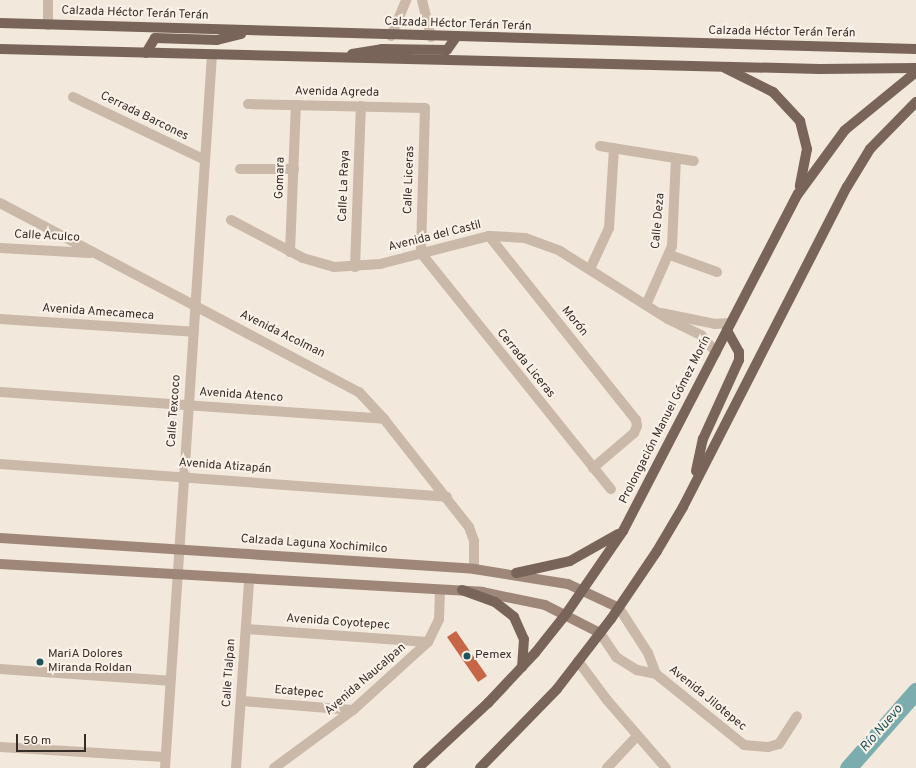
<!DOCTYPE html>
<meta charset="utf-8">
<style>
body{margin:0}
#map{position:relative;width:916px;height:768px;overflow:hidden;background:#f2e8dc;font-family:Overpass,sans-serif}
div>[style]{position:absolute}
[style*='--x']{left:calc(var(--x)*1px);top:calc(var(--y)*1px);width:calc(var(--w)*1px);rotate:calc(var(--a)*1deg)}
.river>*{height:17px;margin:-8.5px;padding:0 8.5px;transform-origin:8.5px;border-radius:8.5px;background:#7badaf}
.building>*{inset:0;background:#c66646}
.street>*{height:10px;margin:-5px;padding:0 5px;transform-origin:5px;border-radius:5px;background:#cab8a8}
.secondary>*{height:10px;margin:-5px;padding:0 5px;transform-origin:5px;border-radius:5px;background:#9e8779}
.primary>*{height:10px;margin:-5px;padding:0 5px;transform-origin:5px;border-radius:5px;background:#796459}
.dots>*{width:11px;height:11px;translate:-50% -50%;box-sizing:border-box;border:2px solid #faf2e8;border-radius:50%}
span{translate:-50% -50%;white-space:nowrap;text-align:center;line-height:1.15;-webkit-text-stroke:4px #faf2e8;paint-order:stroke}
.street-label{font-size:12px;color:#372d28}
.poi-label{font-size:12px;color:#372d28}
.left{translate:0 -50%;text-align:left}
.water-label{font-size:13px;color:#1d5459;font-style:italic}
.scale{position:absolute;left:16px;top:734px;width:70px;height:18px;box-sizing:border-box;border:2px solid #372d28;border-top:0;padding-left:5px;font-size:12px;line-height:14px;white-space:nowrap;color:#372d28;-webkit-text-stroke:3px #faf2e8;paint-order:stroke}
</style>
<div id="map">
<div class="river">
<i style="--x:848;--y:768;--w:103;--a:-48.6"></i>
</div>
<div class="building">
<i style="clip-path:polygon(456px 631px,487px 676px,478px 682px,447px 637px)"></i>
</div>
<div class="street">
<i style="--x:422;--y:0;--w:38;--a:76"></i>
<i style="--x:48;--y:25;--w:25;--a:-90"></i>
<i style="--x:391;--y:36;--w:39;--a:-67"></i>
<i style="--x:73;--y:97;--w:146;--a:25.5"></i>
<i style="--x:248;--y:104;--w:177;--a:1.3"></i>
<i style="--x:425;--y:108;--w:145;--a:91.6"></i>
<i style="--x:421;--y:253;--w:303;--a:51.2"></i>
<i style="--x:600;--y:146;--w:95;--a:9.1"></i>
<i style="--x:240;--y:169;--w:54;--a:0"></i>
<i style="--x:0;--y:203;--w:406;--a:27.8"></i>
<i style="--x:359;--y:392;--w:37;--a:47"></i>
<i style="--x:384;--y:419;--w:137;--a:51.8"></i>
<i style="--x:469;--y:527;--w:15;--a:70"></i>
<i style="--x:474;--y:541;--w:28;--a:90"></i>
<i style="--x:231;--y:220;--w:81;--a:27.8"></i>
<i style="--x:303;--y:258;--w:32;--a:16"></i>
<i style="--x:334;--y:267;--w:46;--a:-3.7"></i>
<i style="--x:380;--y:264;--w:113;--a:-14.4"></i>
<i style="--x:489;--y:236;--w:36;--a:3"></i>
<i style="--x:525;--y:238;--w:37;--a:20"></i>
<i style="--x:560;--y:251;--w:128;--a:32.2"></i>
<i style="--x:668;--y:319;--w:37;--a:26"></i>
<i style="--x:701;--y:335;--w:23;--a:49"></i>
<i style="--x:489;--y:236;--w:236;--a:51.4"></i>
<i style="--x:636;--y:420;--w:6;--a:81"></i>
<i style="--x:637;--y:426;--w:8;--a:113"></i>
<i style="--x:634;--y:433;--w:54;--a:139.5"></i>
<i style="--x:0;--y:248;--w:90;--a:3.2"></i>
<i style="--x:290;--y:252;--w:147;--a:-87.7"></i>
<i style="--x:670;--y:255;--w:50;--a:19.9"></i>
<i style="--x:355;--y:267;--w:161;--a:-87.9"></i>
<i style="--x:590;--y:269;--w:45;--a:-65.1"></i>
<i style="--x:609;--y:228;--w:80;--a:-86.4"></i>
<i style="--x:646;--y:305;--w:64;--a:-66.2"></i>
<i style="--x:672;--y:246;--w:88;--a:-87.4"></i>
<i style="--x:661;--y:313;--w:55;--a:11.5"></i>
<i style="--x:715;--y:324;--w:15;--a:-4"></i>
<i style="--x:0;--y:319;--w:194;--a:3.8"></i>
<i style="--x:0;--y:392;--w:385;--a:4"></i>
<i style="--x:0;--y:464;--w:448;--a:4.2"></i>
<i style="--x:619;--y:608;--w:54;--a:57.2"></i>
<i style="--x:648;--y:653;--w:22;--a:69"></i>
<i style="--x:246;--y:629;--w:182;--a:4.1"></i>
<i style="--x:600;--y:633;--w:29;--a:56"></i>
<i style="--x:616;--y:657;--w:25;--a:32"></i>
<i style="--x:637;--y:670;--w:19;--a:12"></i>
<i style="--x:656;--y:674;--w:113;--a:38.9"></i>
<i style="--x:744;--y:745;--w:24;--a:5"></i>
<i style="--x:768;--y:747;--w:11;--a:-15"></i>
<i style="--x:779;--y:744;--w:33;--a:-57"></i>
<i style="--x:578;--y:661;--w:49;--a:53.4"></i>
<i style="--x:607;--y:700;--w:90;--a:49.1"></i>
<i style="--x:0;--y:669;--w:170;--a:4"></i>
<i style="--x:242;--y:701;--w:111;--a:4.6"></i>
<i style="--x:0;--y:747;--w:165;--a:3.5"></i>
<i style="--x:165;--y:768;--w:715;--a:-86.23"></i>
<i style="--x:236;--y:768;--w:188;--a:-86"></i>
<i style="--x:274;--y:768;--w:98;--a:-36.3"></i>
<i style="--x:353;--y:710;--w:101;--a:-42.2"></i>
<i style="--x:428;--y:642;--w:25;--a:-64"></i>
<i style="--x:439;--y:619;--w:29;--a:-88"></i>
<i style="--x:607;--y:768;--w:44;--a:-46.8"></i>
</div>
<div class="secondary">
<i style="--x:0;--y:538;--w:475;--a:3.7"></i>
<i style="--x:474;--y:569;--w:95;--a:9.1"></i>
<i style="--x:568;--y:584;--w:56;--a:25.2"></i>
<i style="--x:0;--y:564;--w:483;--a:3.3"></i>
<i style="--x:482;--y:592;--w:64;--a:11.7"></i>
<i style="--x:545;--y:605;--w:62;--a:27"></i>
</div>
<div class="primary">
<i style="--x:0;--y:23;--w:916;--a:1.63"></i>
<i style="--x:0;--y:49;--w:820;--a:1.4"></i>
<i style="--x:820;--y:69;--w:96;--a:-0.6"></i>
<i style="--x:146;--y:53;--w:17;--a:-59"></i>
<i style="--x:155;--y:38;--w:62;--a:1.8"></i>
<i style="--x:217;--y:40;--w:25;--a:-14"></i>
<i style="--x:352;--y:54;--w:30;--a:-9"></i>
<i style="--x:382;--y:49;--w:65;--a:0.9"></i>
<i style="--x:447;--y:50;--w:16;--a:-55"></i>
<i style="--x:725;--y:68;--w:54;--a:26.6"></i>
<i style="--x:773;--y:92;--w:40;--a:47"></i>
<i style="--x:800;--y:121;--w:29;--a:76"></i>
<i style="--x:807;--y:149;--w:38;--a:101"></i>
<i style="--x:696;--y:471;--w:33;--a:-78"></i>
<i style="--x:703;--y:439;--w:87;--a:-65.5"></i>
<i style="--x:739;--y:360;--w:8;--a:-90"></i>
<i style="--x:739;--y:352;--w:25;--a:-119"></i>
<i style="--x:516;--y:573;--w:55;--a:-12.5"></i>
<i style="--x:570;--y:561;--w:55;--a:-29.4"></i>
<i style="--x:462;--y:590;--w:35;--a:20"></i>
<i style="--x:495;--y:602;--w:24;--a:38"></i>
<i style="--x:514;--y:617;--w:24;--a:66"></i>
<i style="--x:524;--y:639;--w:28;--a:94"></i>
<i style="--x:418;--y:768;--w:96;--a:-42.9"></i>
<i style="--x:488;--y:703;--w:69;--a:-46.8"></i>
<i style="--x:535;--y:653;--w:50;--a:-51.5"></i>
<i style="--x:566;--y:614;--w:101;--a:-55.5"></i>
<i style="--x:623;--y:531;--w:380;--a:-62.6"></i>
<i style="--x:798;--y:194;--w:79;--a:-53.7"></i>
<i style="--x:845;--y:130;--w:92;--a:-39.2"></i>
<i style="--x:480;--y:768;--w:110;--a:-45.7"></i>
<i style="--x:557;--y:689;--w:88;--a:-52.4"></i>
<i style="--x:611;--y:619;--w:82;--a:-55.9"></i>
<i style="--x:657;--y:551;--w:51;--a:-59.4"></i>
<i style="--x:683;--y:507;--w:360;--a:-62.9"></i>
<i style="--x:847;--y:187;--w:44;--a:-58.8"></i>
<i style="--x:870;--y:149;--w:66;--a:-45.6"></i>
</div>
<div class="dots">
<i style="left:467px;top:656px;background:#1d5459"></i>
<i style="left:40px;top:662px;background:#1d5459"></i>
</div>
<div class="street-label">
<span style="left:135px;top:14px;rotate:2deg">Calzada Héctor Terán Terán</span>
<span style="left:458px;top:25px;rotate:2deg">Calzada Héctor Terán Terán</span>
<span style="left:782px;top:33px;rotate:1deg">Calzada Héctor Terán Terán</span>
<span style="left:337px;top:93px;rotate:1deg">Avenida Agreda</span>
<span style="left:144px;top:117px;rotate:26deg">Cerrada Barcones</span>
<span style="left:281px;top:178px;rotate:-88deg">Gomara</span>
<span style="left:410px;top:180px;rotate:-88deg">Calle Liceras</span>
<span style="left:345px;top:186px;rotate:-88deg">Calle La Raya</span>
<span style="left:659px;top:221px;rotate:-85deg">Calle Deza</span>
<span style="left:47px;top:237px;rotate:3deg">Calle Aculco</span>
<span style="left:435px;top:237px;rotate:-14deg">Avenida del Castil</span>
<span style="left:98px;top:313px;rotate:4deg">Avenida Amecameca</span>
<span style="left:574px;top:322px;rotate:51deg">Morón</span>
<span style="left:282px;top:335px;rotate:26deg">Avenida Acolman</span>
<span style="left:525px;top:364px;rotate:51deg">Cerrada Liceras</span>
<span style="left:241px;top:396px;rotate:4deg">Avenida Atenco</span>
<span style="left:175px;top:411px;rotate:-86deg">Calle Texcoco</span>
<span style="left:666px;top:420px;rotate:-63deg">Prolongación Manuel Gómez Morín</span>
<span style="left:225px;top:467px;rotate:4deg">Avenida Atizapán</span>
<span style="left:314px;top:545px;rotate:4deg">Calzada Laguna Xochimilco</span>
<span style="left:338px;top:623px;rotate:4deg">Avenida Coyotepec</span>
<span style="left:230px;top:673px;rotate:-86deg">Calle Tlalpan</span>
<span style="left:366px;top:680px;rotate:-41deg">Avenida Naucalpan</span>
<span style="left:299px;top:693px;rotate:5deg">Ecatepec</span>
<span style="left:707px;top:699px;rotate:39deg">Avenida Jilotepec</span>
</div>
<div class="poi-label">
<span class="left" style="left:48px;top:662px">MariA Dolores<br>Miranda Roldan</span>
<span class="left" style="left:475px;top:656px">Pemex</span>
</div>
<div class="water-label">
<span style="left:882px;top:729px;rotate:-49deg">Río Nuevo</span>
</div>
<div class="scale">50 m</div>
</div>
